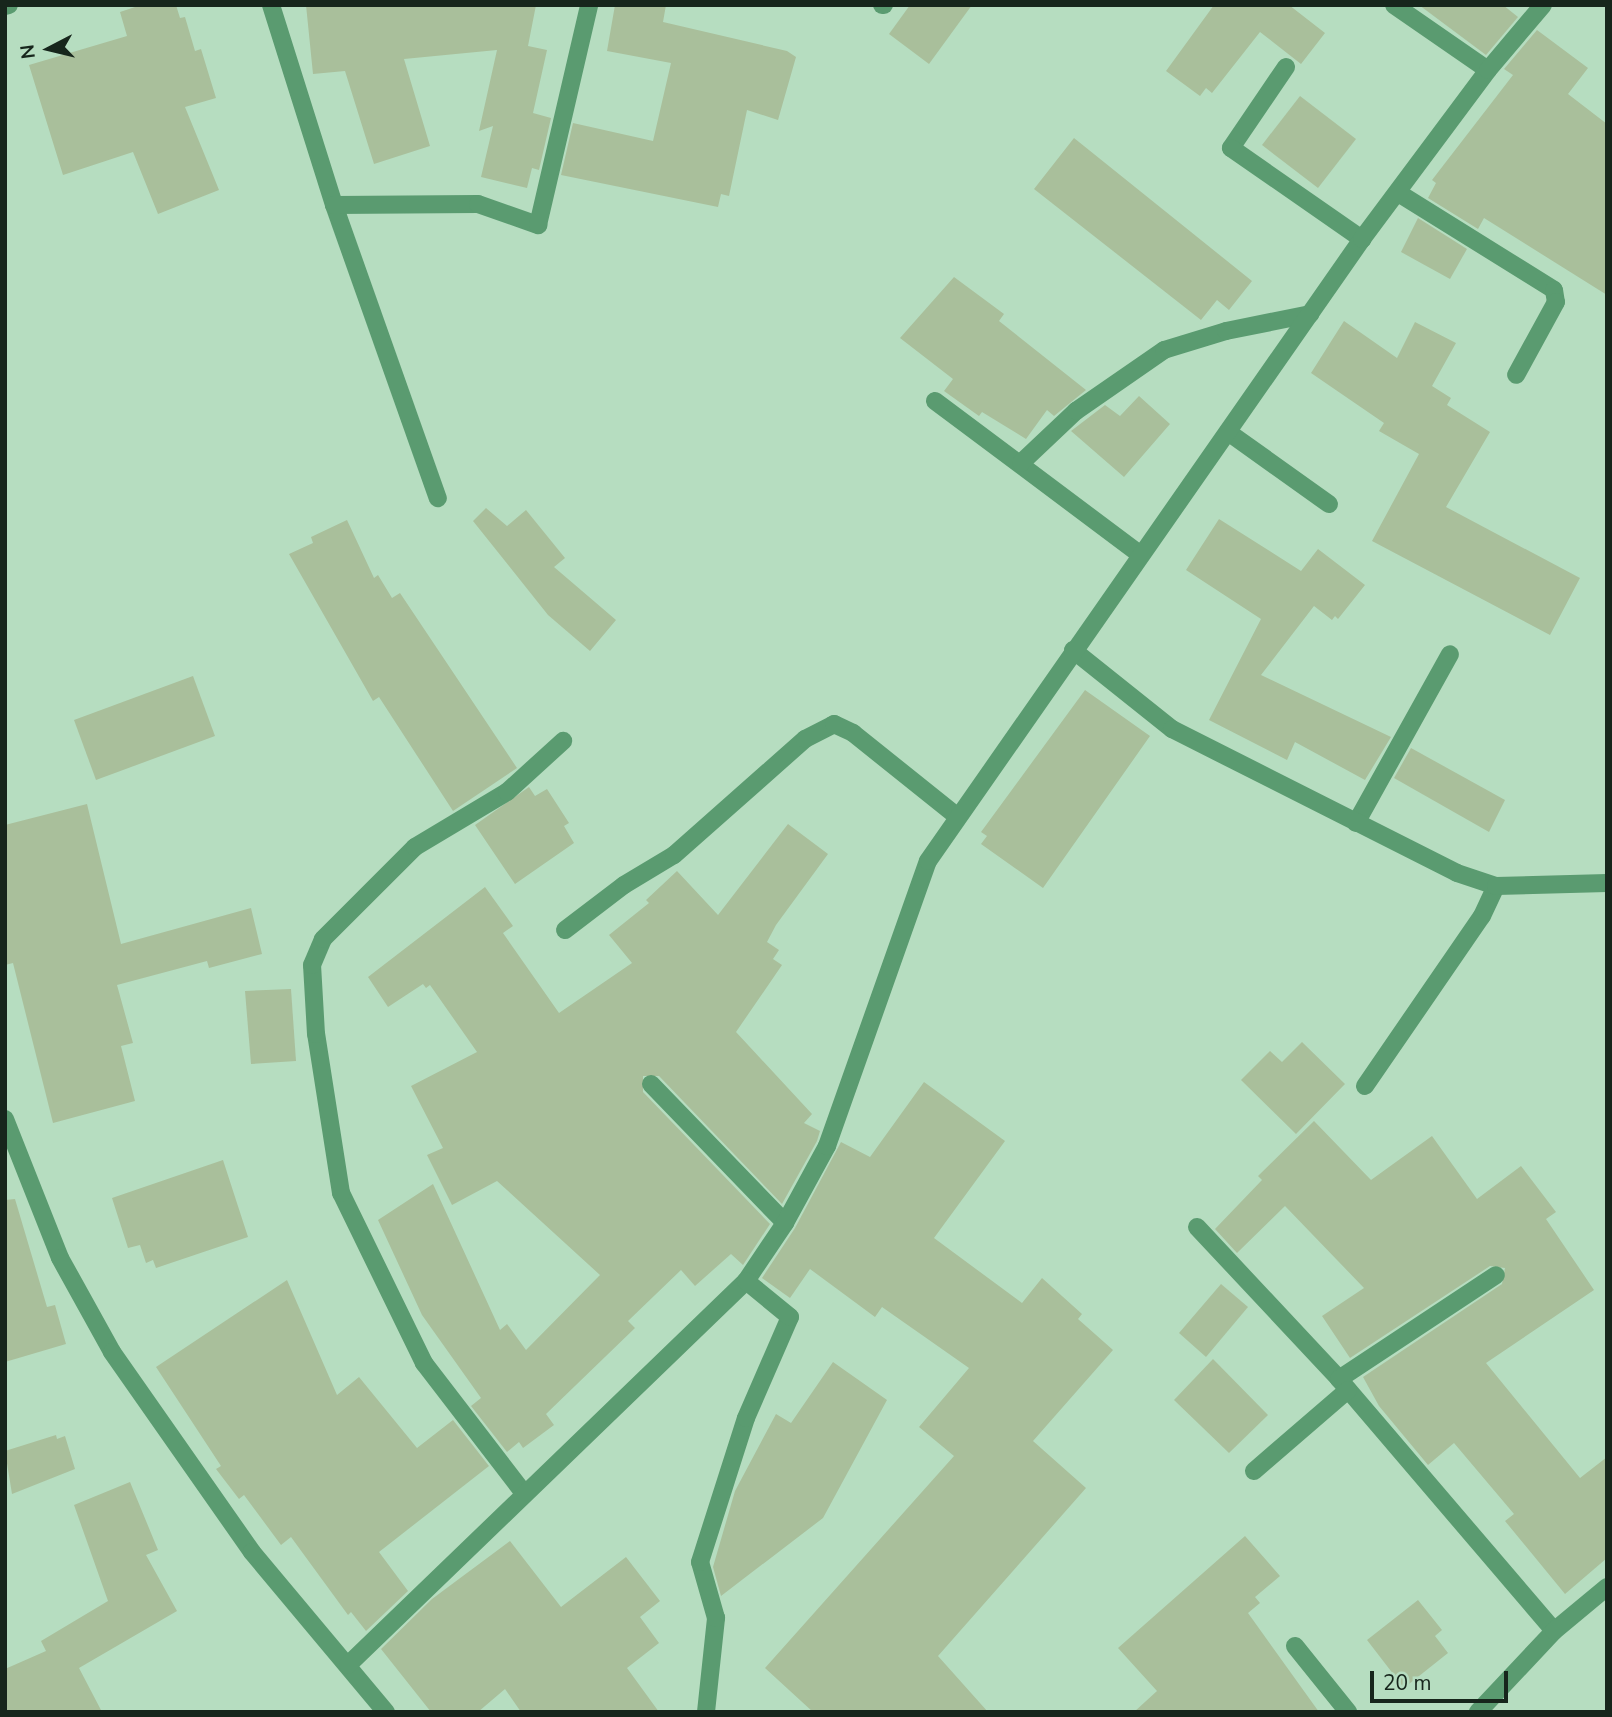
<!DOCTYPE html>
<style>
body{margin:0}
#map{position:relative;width:1612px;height:1717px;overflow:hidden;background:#b6ddc0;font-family:"Nunito Sans",sans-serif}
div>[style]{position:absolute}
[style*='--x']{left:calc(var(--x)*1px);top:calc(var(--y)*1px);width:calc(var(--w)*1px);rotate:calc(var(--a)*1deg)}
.building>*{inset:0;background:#a9bf9b}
.lane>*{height:18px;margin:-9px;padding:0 9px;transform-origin:9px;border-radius:9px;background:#5a9b70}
.street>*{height:18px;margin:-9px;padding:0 9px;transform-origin:9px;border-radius:9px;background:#5a9b70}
span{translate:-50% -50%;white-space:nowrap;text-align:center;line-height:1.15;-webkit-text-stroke:6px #b6ddc0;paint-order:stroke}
.frame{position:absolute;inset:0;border:7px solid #17261c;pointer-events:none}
.north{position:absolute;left:14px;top:14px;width:70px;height:70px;-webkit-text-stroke:5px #b6ddc0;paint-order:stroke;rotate:263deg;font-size:19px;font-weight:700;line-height:28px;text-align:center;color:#17261c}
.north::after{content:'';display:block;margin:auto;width:24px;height:32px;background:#17261c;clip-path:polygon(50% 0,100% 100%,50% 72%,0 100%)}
.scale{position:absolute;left:1370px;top:1671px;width:138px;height:32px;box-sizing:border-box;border:4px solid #17261c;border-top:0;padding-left:9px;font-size:21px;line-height:24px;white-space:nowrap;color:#17261c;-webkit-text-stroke:5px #b6ddc0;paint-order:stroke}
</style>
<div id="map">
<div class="building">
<i style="clip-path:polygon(141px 5px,176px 5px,180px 18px,185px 17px,195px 51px,201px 49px,216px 98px,185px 107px,219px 190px,158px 214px,133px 152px,63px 175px,29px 65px,127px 36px,120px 12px)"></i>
<i style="clip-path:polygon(306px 5px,536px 5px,528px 46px,547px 50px,533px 113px,551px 118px,539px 170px,532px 168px,527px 188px,481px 177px,493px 126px,479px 131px,497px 50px,404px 59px,430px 146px,374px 164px,345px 71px,313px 74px)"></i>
<i style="clip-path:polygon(615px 5px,666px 5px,663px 22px,787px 51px,796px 57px,778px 120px,747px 110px,729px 196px,721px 194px,718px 207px,561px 175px,573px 123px,653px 141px,671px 63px,607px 51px)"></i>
<i style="clip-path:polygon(910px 5px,972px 5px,929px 64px,889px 34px)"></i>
<i style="clip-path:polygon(1214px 5px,1289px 5px,1325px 33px,1301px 64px,1260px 32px,1212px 93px,1206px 88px,1200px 96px,1166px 71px)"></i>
<i style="clip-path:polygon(1419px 5px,1503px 5px,1518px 17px,1486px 55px)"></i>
<i style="clip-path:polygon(1537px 30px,1588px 68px,1568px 94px,1607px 124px,1607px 295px,1484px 218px,1478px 229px,1428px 198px,1436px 183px,1432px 180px,1513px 75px,1504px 69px)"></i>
<i style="clip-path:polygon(1300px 96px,1356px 139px,1318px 188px,1262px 145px)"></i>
<i style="clip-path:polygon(1074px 138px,1252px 281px,1229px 310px,1217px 300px,1201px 320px,1034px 189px)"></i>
<i style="clip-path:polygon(1418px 218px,1467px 249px,1450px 279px,1401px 252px)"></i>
<i style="clip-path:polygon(954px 277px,1004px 314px,999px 321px,1086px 390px,1054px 416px,1047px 410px,1026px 439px,982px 412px,979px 416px,944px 391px,953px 379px,900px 338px)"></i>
<i style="clip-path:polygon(1344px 321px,1397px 358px,1415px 322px,1456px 343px,1432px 386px,1451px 398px,1447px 405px,1490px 432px,1446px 507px,1580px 578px,1550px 635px,1372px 541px,1419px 454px,1379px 431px,1384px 423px,1311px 373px)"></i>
<i style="clip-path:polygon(1139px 396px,1170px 424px,1124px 477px,1071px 431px,1105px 405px,1120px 416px)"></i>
<i style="clip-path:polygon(486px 508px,507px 526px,526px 510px,565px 558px,554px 567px,616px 620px,590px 651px,548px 615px,473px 521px)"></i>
<i style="clip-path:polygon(1219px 519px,1301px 571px,1318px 549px,1365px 585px,1338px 619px,1335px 616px,1332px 620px,1314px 606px,1261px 675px,1391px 737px,1365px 780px,1295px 742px,1287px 760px,1209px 720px,1261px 619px,1186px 570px)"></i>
<i style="clip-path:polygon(347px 520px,374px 578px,378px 575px,392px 598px,400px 593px,517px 768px,453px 811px,379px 697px,373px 701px,289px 554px,313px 543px,311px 537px)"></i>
<i style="clip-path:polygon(193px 676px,215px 736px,96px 780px,74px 720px)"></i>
<i style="clip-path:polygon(1085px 690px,1150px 736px,1043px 888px,981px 844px,987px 836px,981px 832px)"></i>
<i style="clip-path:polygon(1411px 748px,1505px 800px,1489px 832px,1394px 778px)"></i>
<i style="clip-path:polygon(529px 787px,535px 796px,547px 789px,569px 823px,564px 826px,574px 843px,515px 884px,475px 825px)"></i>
<i style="clip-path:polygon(87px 804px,121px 944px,251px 908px,262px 954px,209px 968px,207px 961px,117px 985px,133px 1043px,121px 1046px,135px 1101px,53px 1123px,13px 963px,5px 965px,5px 825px)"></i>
<i style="clip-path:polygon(788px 824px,828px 854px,776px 925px,767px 942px,779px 950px,773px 959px,782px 965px,736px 1032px,812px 1114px,804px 1123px,820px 1131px,817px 1141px,782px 1204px,659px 1076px,643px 1076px,643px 1092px,770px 1224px,743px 1265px,731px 1254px,695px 1286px,681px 1270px,628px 1321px,635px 1328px,546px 1414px,554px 1425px,523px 1448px,519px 1442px,507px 1452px,471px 1406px,481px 1398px,422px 1315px,378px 1220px,433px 1184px,500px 1330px,507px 1324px,526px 1350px,600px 1275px,497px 1181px,452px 1205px,427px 1155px,443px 1148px,411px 1086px,477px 1052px,430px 985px,426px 988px,423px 984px,388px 1007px,368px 977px,485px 887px,513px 926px,503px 933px,559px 1013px,632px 963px,609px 935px,649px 903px,646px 900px,677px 871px,718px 915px)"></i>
<i style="clip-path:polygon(291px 989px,296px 1061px,251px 1064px,245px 991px)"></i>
<i style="clip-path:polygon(1302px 1042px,1345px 1084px,1296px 1134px,1241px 1080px,1270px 1051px,1282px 1062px)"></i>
<i style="clip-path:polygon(924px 1082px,1005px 1141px,934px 1238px,1022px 1303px,1042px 1278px,1082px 1314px,1078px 1319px,1113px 1350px,1033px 1441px,1086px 1488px,938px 1656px,988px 1712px,813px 1712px,765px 1668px,954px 1456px,919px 1427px,969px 1368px,882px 1307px,875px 1317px,810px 1269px,790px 1298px,762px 1278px,795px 1228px,841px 1142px,870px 1157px)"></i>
<i style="clip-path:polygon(1314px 1121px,1371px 1180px,1432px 1136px,1477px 1199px,1521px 1166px,1556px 1212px,1546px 1219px,1594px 1290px,1486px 1363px,1580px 1478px,1607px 1457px,1607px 1558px,1565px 1594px,1505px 1521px,1514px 1514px,1454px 1443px,1428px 1465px,1379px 1406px,1363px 1377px,1502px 1284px,1505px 1268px,1490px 1266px,1350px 1358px,1322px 1316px,1364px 1288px,1285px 1206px,1237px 1253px,1215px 1229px,1262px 1180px,1258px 1176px)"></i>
<i style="clip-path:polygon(223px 1160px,248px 1237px,156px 1268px,153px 1260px,146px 1263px,140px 1245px,128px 1248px,112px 1198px)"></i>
<i style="clip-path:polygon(15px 1199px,47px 1307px,55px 1305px,66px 1344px,5px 1362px,5px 1200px)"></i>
<i style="clip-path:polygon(287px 1280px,337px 1395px,359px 1377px,417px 1448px,453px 1420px,489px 1466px,379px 1552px,408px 1591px,366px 1631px,351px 1612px,348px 1615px,291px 1537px,281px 1545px,244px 1495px,239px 1499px,216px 1469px,221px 1466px,156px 1367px)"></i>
<i style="clip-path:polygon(1221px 1284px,1248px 1307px,1206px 1357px,1179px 1333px)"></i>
<i style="clip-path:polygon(1213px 1359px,1268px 1415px,1229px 1453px,1174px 1400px)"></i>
<i style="clip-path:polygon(833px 1362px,887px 1400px,823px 1518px,721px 1596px,713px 1567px,735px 1491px,776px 1414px,791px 1423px)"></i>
<i style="clip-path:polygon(56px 1435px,57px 1439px,65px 1436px,75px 1469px,12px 1494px,5px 1451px)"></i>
<i style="clip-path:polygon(130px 1482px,158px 1550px,146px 1555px,177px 1611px,79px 1668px,102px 1712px,5px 1712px,5px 1669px,46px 1651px,41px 1641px,108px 1601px,74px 1505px)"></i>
<i style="clip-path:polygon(1245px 1536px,1280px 1576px,1255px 1597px,1260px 1603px,1248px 1613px,1319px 1712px,1134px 1712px,1157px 1691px,1118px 1648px)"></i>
<i style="clip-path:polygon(510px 1541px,561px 1607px,626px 1557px,660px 1601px,640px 1617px,659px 1643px,627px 1668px,659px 1712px,521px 1712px,505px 1689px,478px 1712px,431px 1712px,381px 1649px,432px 1599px)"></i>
<i style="clip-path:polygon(1418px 1600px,1442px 1630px,1435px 1636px,1448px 1653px,1404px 1688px,1367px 1640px)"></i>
</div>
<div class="lane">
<i style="--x:1394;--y:5;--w:114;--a:34.7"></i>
<i style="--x:1286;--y:67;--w:98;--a:124.2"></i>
<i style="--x:1231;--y:148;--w:160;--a:34.8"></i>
<i style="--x:1400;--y:194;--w:181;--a:31.9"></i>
<i style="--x:1554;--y:290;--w:12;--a:81"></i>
<i style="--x:1556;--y:302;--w:83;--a:118.7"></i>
<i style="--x:935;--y:401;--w:257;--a:36.8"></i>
<i style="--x:1228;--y:432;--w:124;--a:35.5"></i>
<i style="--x:1021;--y:463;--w:76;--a:-43.4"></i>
<i style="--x:1076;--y:411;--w:107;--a:-34.7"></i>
<i style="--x:1164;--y:350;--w:65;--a:-17"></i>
<i style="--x:1226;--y:331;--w:86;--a:-11.4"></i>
<i style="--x:1356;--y:823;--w:193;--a:-60.9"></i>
<i style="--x:651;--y:1084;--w:193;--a:46"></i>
<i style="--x:1365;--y:1086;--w:206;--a:-55.5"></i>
<i style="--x:1482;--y:916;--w:33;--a:-65"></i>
<i style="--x:1197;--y:1227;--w:208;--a:46.9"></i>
<i style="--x:1339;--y:1379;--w:331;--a:49.5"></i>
<i style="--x:1339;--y:1379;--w:188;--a:-33.5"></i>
<i style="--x:1254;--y:1471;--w:124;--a:-40.8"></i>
<i style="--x:1295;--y:1646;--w:85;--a:51.2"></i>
</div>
<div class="street">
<i style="--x:271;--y:5;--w:210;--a:72.5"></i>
<i style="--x:334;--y:205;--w:311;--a:70.5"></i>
<i style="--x:882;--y:5;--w:2;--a:0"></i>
<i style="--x:5;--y:6;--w:4;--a:-14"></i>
<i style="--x:334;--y:205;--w:144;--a:-0.4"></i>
<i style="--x:478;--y:204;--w:64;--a:19.3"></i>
<i style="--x:538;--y:225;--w:226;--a:-76.9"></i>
<i style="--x:1073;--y:650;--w:127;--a:38.6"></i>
<i style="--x:1172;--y:729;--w:319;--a:26.8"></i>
<i style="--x:1457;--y:873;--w:41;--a:18.4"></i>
<i style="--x:1496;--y:886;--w:111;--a:-1.5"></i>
<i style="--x:565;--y:930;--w:74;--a:-37.3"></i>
<i style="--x:624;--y:885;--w:58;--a:-31"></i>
<i style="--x:674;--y:855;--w:175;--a:-41.5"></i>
<i style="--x:805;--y:739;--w:33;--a:-27"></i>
<i style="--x:834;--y:724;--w:21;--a:25"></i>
<i style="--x:853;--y:733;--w:134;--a:38.7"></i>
<i style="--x:5;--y:1119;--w:149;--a:68.4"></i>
<i style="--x:60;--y:1258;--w:107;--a:61"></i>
<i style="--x:112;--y:1352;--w:244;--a:55"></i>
<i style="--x:252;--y:1552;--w:209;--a:50.1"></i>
<i style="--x:523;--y:1492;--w:163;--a:-127.5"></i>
<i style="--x:424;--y:1363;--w:189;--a:-116"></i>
<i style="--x:341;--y:1193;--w:161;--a:-98.9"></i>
<i style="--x:316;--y:1034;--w:69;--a:-93.3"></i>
<i style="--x:312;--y:965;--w:28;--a:-67"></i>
<i style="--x:323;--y:939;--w:130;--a:-45"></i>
<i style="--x:415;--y:847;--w:107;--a:-30.9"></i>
<i style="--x:507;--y:792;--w:76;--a:-42.3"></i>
<i style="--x:348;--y:1665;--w:553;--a:-43.97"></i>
<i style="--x:746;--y:1281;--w:70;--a:-56.1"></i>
<i style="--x:785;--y:1223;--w:88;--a:-61.4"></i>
<i style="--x:827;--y:1146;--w:302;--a:-70.5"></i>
<i style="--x:928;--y:861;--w:758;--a:-55.09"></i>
<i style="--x:1362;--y:239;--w:211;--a:-53.3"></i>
<i style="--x:1488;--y:70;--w:85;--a:-49.8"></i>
<i style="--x:706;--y:1712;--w:95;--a:-83.9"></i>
<i style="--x:716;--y:1618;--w:58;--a:-105.9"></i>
<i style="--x:700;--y:1562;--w:151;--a:-72.3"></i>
<i style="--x:746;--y:1418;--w:110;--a:-66.5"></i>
<i style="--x:790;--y:1317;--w:57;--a:-140.7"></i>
<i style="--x:1478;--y:1712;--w:111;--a:-46.8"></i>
<i style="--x:1554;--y:1631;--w:69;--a:-39.7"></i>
</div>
<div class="frame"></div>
<div class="north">N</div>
<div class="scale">20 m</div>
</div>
